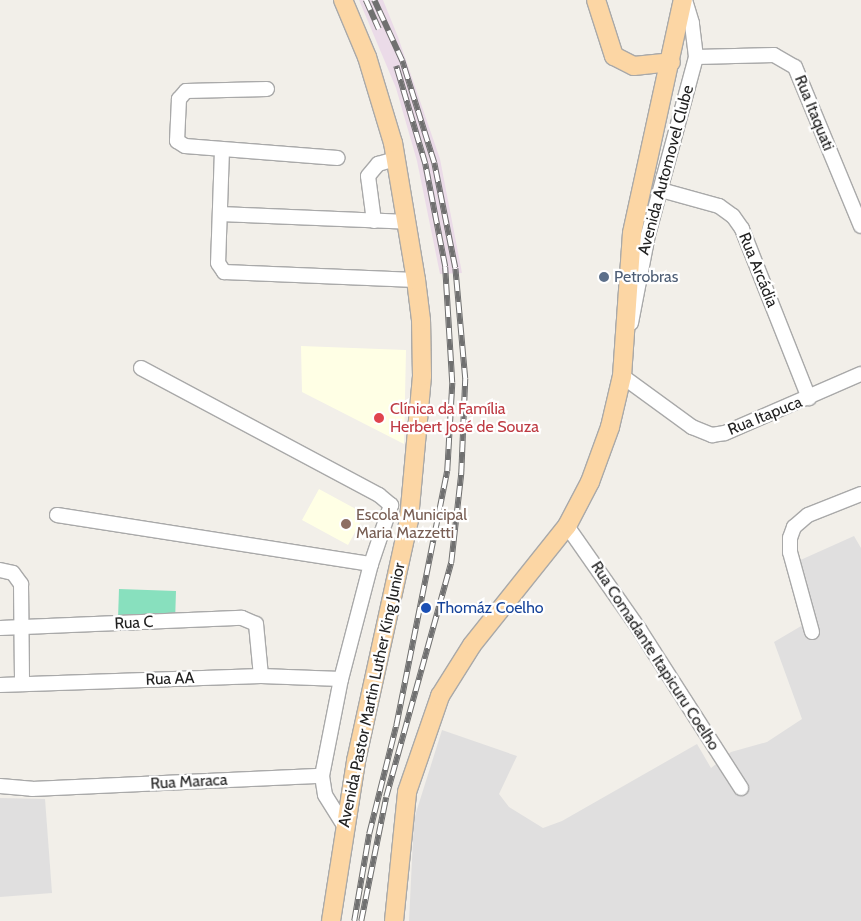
<!DOCTYPE html>
<meta charset="utf-8">
<style>
body{margin:0}
#map{position:relative;width:861px;height:921px;overflow:hidden;background:#f2efe9;font-family:Cabin,sans-serif}
div>[style]{position:absolute}
[style*='--x']{left:calc(var(--x)*1px);top:calc(var(--y)*1px);width:calc(var(--w)*1px);rotate:calc(var(--a)*1deg)}
.residential>*{inset:0;background:#e0dfdf}
.industrial>*{inset:0;background:#ebdbe8}
.education>*{inset:0;background:#ffffe5}
.pitch>*{inset:0;background:#88e0be}
.roads{filter:drop-shadow(1px 0 #a9a9a9) drop-shadow(-1px 0 #a9a9a9) drop-shadow(0 1px #a9a9a9) drop-shadow(0 -1px #a9a9a9)}
.minor>*{height:14px;margin:-7px;padding:0 7px;transform-origin:7px;border-radius:7px;background:#fff}
.major>*{height:18px;margin:-9px;padding:0 9px;transform-origin:9px;border-radius:9px;background:#fcd6a4}
.rail>*{height:5.5px;margin-top:-2.75px;transform-origin:0;background:repeating-linear-gradient(90deg,#fff 0 11px,#707070 0 22px);box-sizing:border-box;border-block:1px solid #707070}
.dots>*{width:14px;height:14px;translate:-50% -50%;box-sizing:border-box;border:2px solid #fff;border-radius:50%}
span{translate:-50% -50%;white-space:nowrap;text-align:center;line-height:1.15;-webkit-text-stroke:4.5px #fff;paint-order:stroke}
.street-label{font-size:16px;color:#222}
.service-label{font-size:16px;color:#4e5e75}
.left{translate:0 -50%;text-align:left}
.health-label{font-size:16px;color:#be3a42}
.education-label{font-size:16px;color:#785e54}
.transit-label{font-size:16px;color:#164399}
</style>
<div id="map">
<div class="residential">
<i style="clip-path:polygon(854px 536px,861px 548px,861px 921px,409px 921px,414px 819px,442px 730px,517px 756px,499px 794px,509px 807px,543px 828px,562px 821px,697px 744px,711px 768px,731px 752px,767px 742px,802px 719px,774px 642px,808px 622px,796px 562px)"></i>
<i style="clip-path:polygon(0 798px,45px 799px,52px 893px,0 897px)"></i>
</div>
<div class="industrial">
<i style="clip-path:polygon(359px 0,383px 0,398px 37px,440px 159px,462px 273px,440px 274px,417px 161px,396px 88px)"></i>
</div>
<div class="education">
<i style="clip-path:polygon(301px 346px,406px 350px,404px 444px,302px 392px)"></i>
<i style="clip-path:polygon(319px 489px,365px 514px,348px 545px,302px 520px)"></i>
</div>
<div class="pitch">
<i style="clip-path:polygon(119px 589px,176px 591px,175px 622px,118px 619px)"></i>
</div>
<div class="roads">
<div class="minor">
<i style="--x:696;--y:57;--w:78;--a:-1.5"></i>
<i style="--x:774;--y:55;--w:24;--a:30"></i>
<i style="--x:795;--y:67;--w:172;--a:67.5"></i>
<i style="--x:267;--y:89;--w:81;--a:178.6"></i>
<i style="--x:186;--y:91;--w:11;--a:131"></i>
<i style="--x:179;--y:99;--w:42;--a:92.7"></i>
<i style="--x:177;--y:141;--w:9;--a:32"></i>
<i style="--x:185;--y:146;--w:153;--a:4.5"></i>
<i style="--x:222;--y:150;--w:113;--a:92"></i>
<i style="--x:218;--y:263;--w:11;--a:56"></i>
<i style="--x:224;--y:272;--w:192;--a:2.4"></i>
<i style="--x:661;--y:190;--w:60;--a:15.4"></i>
<i style="--x:719;--y:206;--w:17;--a:36"></i>
<i style="--x:733;--y:216;--w:16;--a:55"></i>
<i style="--x:742;--y:229;--w:182;--a:68.4"></i>
<i style="--x:220;--y:214;--w:188;--a:2.4"></i>
<i style="--x:374;--y:221;--w:45;--a:-97.6"></i>
<i style="--x:368;--y:176;--w:16;--a:-50"></i>
<i style="--x:378;--y:164;--w:19;--a:-16"></i>
<i style="--x:631;--y:323;--w:90;--a:-79.1"></i>
<i style="--x:648;--y:235;--w:184;--a:-74.9"></i>
<i style="--x:696;--y:57;--w:34;--a:-97"></i>
<i style="--x:692;--y:23;--w:24;--a:-107"></i>
<i style="--x:141;--y:368;--w:270;--a:28.1"></i>
<i style="--x:379;--y:495;--w:16;--a:40"></i>
<i style="--x:391;--y:505;--w:62;--a:108.7"></i>
<i style="--x:371;--y:564;--w:119;--a:104.6"></i>
<i style="--x:341;--y:679;--w:99;--a:101.1"></i>
<i style="--x:622;--y:376;--w:87;--a:36.1"></i>
<i style="--x:692;--y:427;--w:22;--a:22"></i>
<i style="--x:712;--y:435;--w:13;--a:-9"></i>
<i style="--x:725;--y:433;--w:148;--a:-23.5"></i>
<i style="--x:57;--y:515;--w:318;--a:8.9"></i>
<i style="--x:567;--y:526;--w:126;--a:55"></i>
<i style="--x:639;--y:629;--w:189;--a:57.3"></i>
<i style="--x:0;--y:570;--w:13;--a:13"></i>
<i style="--x:13;--y:573;--w:14;--a:54"></i>
<i style="--x:21;--y:584;--w:100;--a:89.4"></i>
<i style="--x:0;--y:628;--w:242;--a:-2.4"></i>
<i style="--x:242;--y:618;--w:15;--a:23"></i>
<i style="--x:256;--y:624;--w:52;--a:84.5"></i>
<i style="--x:812;--y:632;--w:83;--a:-105.4"></i>
<i style="--x:790;--y:552;--w:14;--a:-90"></i>
<i style="--x:790;--y:538;--w:12;--a:-70"></i>
<i style="--x:794;--y:527;--w:18;--a:-41"></i>
<i style="--x:808;--y:515;--w:57;--a:-21.6"></i>
<i style="--x:0;--y:685;--w:261;--a:-2"></i>
<i style="--x:261;--y:676;--w:80;--a:2.1"></i>
<i style="--x:0;--y:786;--w:32;--a:5"></i>
<i style="--x:32;--y:789;--w:290;--a:-2.6"></i>
<i style="--x:322;--y:776;--w:19;--a:81"></i>
<i style="--x:325;--y:795;--w:36;--a:58"></i>
</div>
<div class="major">
<i style="--x:596;--y:0;--w:59;--a:72.2"></i>
<i style="--x:614;--y:56;--w:22;--a:27"></i>
<i style="--x:634;--y:66;--w:37;--a:-6"></i>
<i style="--x:331;--y:921;--w:162;--a:-81.1"></i>
<i style="--x:356;--y:761;--w:248;--a:-77.6"></i>
<i style="--x:409;--y:519;--w:144;--a:-84.8"></i>
<i style="--x:422;--y:376;--w:56;--a:-91"></i>
<i style="--x:421;--y:320;--w:40;--a:-97.1"></i>
<i style="--x:416;--y:280;--w:139;--a:-99.5"></i>
<i style="--x:393;--y:143;--w:90;--a:-106.8"></i>
<i style="--x:367;--y:57;--w:62;--a:-112.8"></i>
<i style="--x:394;--y:921;--w:130;--a:-84.2"></i>
<i style="--x:407;--y:792;--w:102;--a:-71"></i>
<i style="--x:440;--y:696;--w:60;--a:-57.9"></i>
<i style="--x:472;--y:645;--w:152;--a:-51.4"></i>
<i style="--x:567;--y:526;--w:50;--a:-62.4"></i>
<i style="--x:590;--y:482;--w:59;--a:-70"></i>
<i style="--x:610;--y:427;--w:52;--a:-76.8"></i>
<i style="--x:622;--y:376;--w:143;--a:-86"></i>
<i style="--x:632;--y:233;--w:239;--a:-77.7"></i>
</div>
</div>
<div class="rail">
<i style="--x:366;--y:0;--w:32;--a:66"></i>
<i style="--x:354;--y:921;--w:88;--a:-80.2"></i>
<i style="--x:369;--y:834;--w:111;--a:-76"></i>
<i style="--x:396;--y:726;--w:260;--a:-78.7"></i>
<i style="--x:447;--y:471;--w:88;--a:-86.7"></i>
<i style="--x:452;--y:383;--w:116;--a:-93.5"></i>
<i style="--x:445;--y:267;--w:105;--a:-101"></i>
<i style="--x:425;--y:164;--w:102;--a:-106.5"></i>
<i style="--x:361;--y:921;--w:126;--a:-78.6"></i>
<i style="--x:386;--y:797;--w:243;--a:-74.5"></i>
<i style="--x:451;--y:563;--w:90;--a:-83.6"></i>
<i style="--x:461;--y:474;--w:95;--a:-87.6"></i>
<i style="--x:465;--y:379;--w:111;--a:-95.1"></i>
<i style="--x:455;--y:268;--w:107;--a:-101.3"></i>
<i style="--x:434;--y:163;--w:107;--a:-107.4"></i>
<i style="--x:402;--y:61;--w:67;--a:-114.7"></i>
</div>
<div class="dots">
<i style="left:604px;top:277px;background:#5c6f8a"></i>
<i style="left:379px;top:418px;background:#e0444e"></i>
<i style="left:346px;top:524px;background:#8d6e63"></i>
<i style="left:426px;top:608px;background:#1a4fb4"></i>
</div>
<div class="street-label">
<span style="left:814px;top:113px;rotate:68deg">Rua Itaquati</span>
<span style="left:666px;top:170px;rotate:-75deg">Avenida Automovel Clube</span>
<span style="left:758px;top:270px;rotate:68deg">Rua Arcádia</span>
<span style="left:765px;top:416px;rotate:-22deg">Rua Itapuca</span>
<span style="left:134px;top:623px;rotate:-3deg">Rua C</span>
<span style="left:655px;top:656px;rotate:57deg">Rua Comadante Itapicuru Coelho</span>
<span style="left:170px;top:679px;rotate:-2deg">Rua AA</span>
<span style="left:372px;top:695px;rotate:-78deg">Avenida Pastor Martin Luther King Junior</span>
<span style="left:189px;top:782px;rotate:-3deg">Rua Maraca</span>
</div>
<div class="service-label">
<span class="left" style="left:614px;top:277px">Petrobras</span>
</div>
<div class="health-label">
<span class="left" style="left:390px;top:418px">Clínica da Família<br>Herbert José de Souza</span>
</div>
<div class="education-label">
<span class="left" style="left:356px;top:524px">Escola Municipal<br>Maria Mazzetti</span>
</div>
<div class="transit-label">
<span class="left" style="left:437px;top:608px">Thomáz Coelho</span>
</div>
</div>
